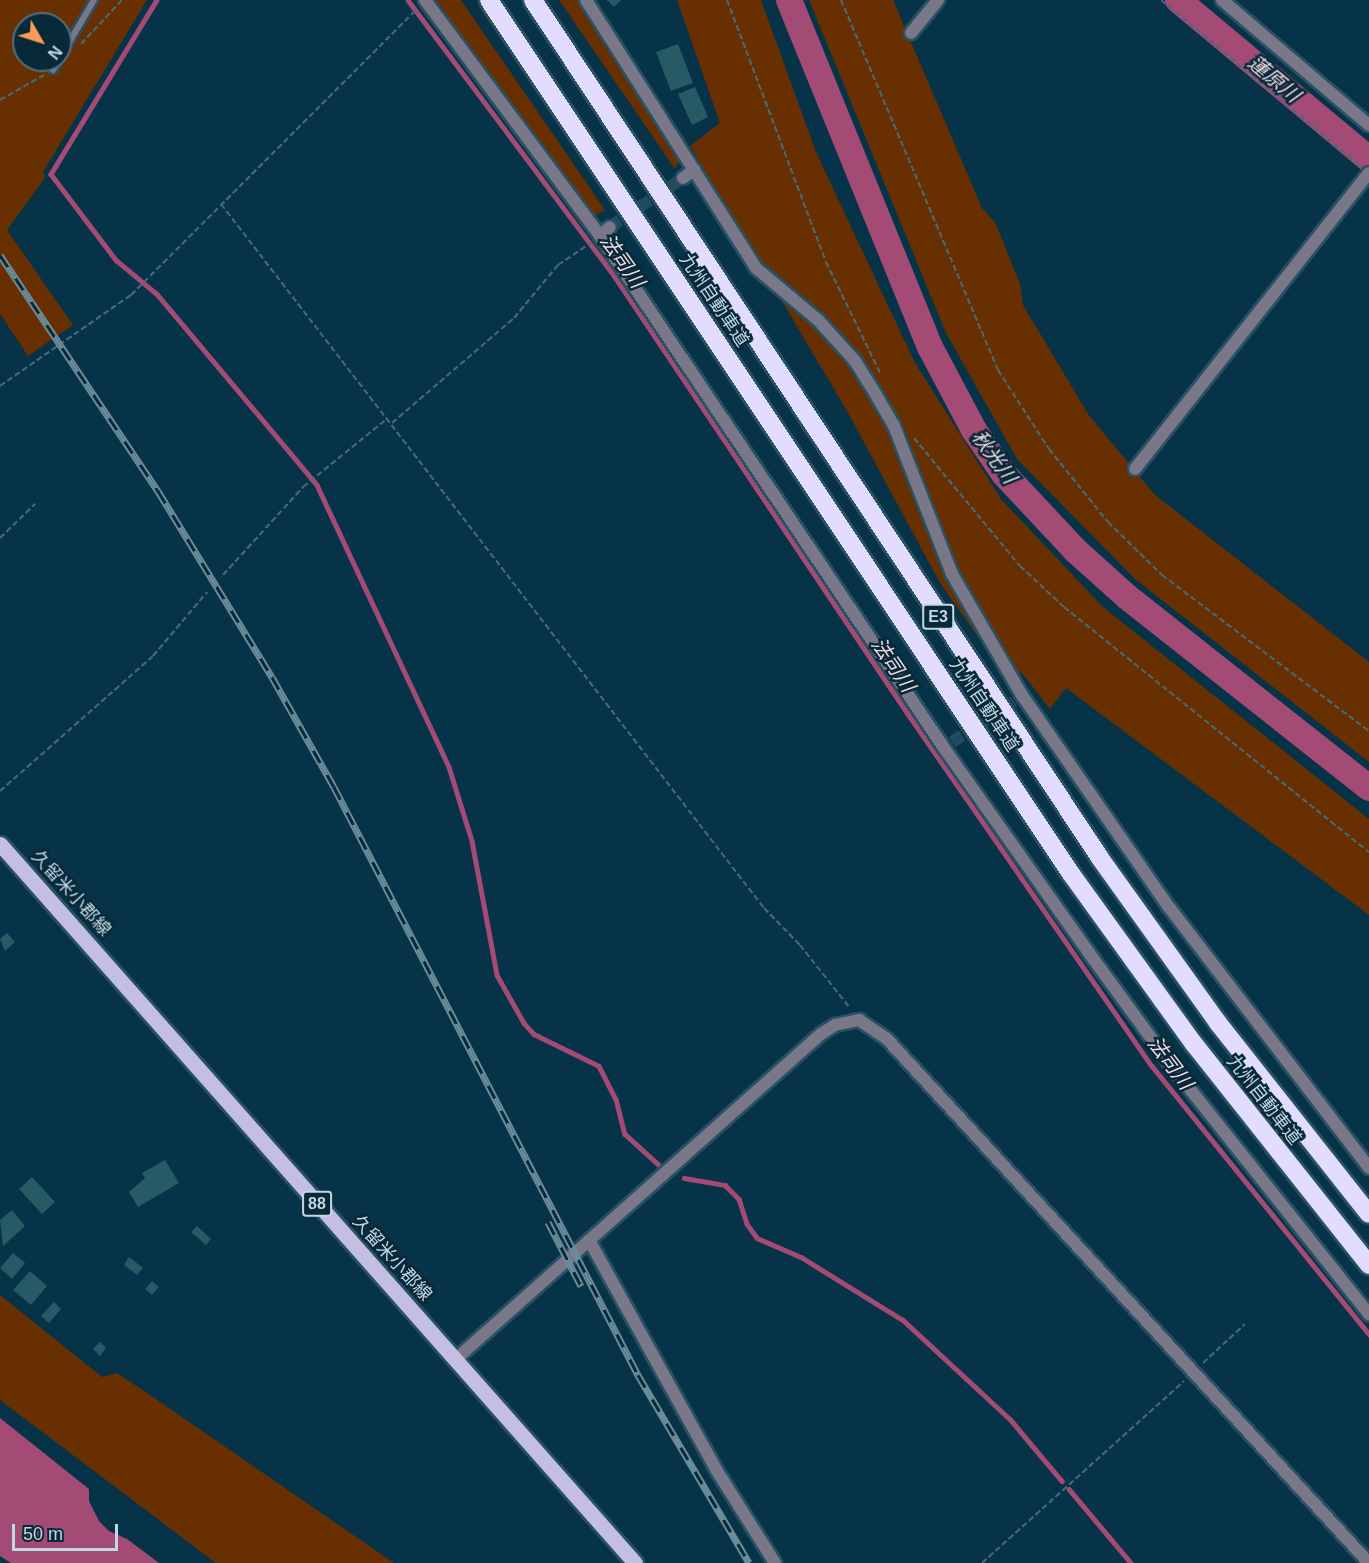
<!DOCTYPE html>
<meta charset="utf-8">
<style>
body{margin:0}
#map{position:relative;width:1369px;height:1563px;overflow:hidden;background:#063347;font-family:Arial,"Noto Sans JP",sans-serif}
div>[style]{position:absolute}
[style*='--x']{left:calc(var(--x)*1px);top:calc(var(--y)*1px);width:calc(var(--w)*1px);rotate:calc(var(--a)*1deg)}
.green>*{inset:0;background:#682f00}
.water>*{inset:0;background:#a34b75}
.stream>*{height:4.5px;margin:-2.25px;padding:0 2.25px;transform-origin:2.25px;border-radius:2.25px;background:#a34b75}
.river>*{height:26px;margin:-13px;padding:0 13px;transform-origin:13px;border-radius:13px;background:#a34b75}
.building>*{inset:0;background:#265b65}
.minor-tunnel>*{height:12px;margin-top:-6px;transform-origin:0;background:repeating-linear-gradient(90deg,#224c5e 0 12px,transparent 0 18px)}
.path>*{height:2px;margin-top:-1px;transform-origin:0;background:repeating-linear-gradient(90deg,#466b7c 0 6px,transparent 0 9px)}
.roads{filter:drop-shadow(2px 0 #285163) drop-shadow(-2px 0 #285163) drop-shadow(0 2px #285163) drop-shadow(0 -2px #285163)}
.service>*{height:6px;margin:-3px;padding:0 3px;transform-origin:3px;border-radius:3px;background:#7a7788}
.minor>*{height:12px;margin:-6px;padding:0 6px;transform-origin:6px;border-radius:6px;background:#7a7788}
.tertiary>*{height:12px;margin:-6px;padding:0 6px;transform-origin:6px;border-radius:6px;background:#7a7788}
.primary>*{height:15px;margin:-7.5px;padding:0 7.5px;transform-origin:7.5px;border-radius:7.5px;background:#c4bfe2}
.motorway>*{height:18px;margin:-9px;padding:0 9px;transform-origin:9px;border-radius:9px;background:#e2ddff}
.rail>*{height:7px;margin-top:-3.5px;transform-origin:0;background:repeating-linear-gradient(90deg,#082938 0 14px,#6a8b9a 0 28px);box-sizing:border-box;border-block:2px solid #6a8b9a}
span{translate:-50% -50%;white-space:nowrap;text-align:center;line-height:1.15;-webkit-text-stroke:5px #082938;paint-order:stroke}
.shield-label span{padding:2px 4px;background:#082938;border:2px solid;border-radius:4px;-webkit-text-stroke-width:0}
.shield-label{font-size:16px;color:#c1d7e3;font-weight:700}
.street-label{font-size:18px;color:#c1d7e3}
.water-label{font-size:20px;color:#f3dae3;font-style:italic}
.north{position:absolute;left:12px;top:12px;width:60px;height:60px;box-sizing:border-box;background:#082938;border:2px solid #526f7c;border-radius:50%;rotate:129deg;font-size:16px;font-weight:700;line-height:24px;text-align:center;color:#c1d7e3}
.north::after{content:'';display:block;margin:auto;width:21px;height:27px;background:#ff9b59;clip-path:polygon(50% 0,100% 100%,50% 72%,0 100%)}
.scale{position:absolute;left:12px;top:1524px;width:106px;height:27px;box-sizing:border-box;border:3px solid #c1d7e3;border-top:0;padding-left:8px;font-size:18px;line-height:21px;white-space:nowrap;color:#c1d7e3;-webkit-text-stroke:4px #082938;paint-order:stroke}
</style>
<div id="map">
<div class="green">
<i style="clip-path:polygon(evenodd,0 0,147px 0,43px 172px,45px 178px,7px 230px,73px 325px,28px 356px,0 314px,0 0,24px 24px,60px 24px,60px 60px,24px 60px,24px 24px)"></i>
<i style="clip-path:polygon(433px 0,461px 0,605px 210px,594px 216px)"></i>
<i style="clip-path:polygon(559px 0,578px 0,682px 155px,675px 169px)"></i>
<i style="clip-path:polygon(677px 0,761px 0,816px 152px,915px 363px,1001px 499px,1103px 607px,1369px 819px,1369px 915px,1066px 688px,1050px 709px,1022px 673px,1002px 671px,940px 583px,847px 411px,690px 146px,720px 123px)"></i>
<i style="clip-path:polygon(809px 0,893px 0,982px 208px,995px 222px,1020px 284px,1023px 305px,1088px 414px,1155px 495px,1369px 662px,1369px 762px,1135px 579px,1017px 459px,946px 333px)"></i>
<i style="clip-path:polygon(0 1295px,102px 1377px,117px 1373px,147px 1393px,394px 1563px,216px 1563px,0 1400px)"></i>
</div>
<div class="water">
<i style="clip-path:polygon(0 1418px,89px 1489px,89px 1501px,99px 1521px,109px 1531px,127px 1539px,159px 1563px,11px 1563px,0 1556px)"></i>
</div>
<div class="stream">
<i style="--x:157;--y:0;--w:204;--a:121.3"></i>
<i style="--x:51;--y:174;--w:108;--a:52.9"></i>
<i style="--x:116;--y:260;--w:53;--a:39.7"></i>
<i style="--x:157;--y:294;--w:249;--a:50"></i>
<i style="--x:317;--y:485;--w:311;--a:64.9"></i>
<i style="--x:449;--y:767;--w:77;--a:72.7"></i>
<i style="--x:472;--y:841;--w:136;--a:79.4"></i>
<i style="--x:497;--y:975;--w:55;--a:60.6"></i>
<i style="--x:524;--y:1023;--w:15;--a:48"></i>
<i style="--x:534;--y:1034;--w:72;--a:26.2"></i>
<i style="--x:599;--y:1066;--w:37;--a:63"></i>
<i style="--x:616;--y:1099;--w:36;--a:76"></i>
<i style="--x:625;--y:1134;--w:47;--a:42.4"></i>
<i style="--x:408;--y:0;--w:339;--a:53.2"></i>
<i style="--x:611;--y:271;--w:533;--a:56.16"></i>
<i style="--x:908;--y:714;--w:428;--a:55.3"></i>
<i style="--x:1152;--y:1066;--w:345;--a:51"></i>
<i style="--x:684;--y:1178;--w:42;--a:9.7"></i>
<i style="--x:725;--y:1185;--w:20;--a:45"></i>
<i style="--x:739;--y:1199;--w:26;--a:72"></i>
<i style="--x:747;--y:1224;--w:17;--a:54"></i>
<i style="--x:757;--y:1238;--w:48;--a:23.4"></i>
<i style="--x:801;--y:1257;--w:120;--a:31.7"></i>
<i style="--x:903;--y:1320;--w:146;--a:42.8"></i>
<i style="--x:1010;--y:1419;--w:81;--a:50"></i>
<i style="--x:1069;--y:1489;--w:97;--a:50"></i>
</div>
<div class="river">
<i style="--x:789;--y:0;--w:375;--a:67.9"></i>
<i style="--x:930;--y:347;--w:94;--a:62.1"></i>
<i style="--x:974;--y:430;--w:53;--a:55.7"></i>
<i style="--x:1004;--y:474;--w:104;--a:46.9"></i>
<i style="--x:1075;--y:550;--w:69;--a:42"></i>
<i style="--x:1126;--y:596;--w:310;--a:38.3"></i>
<i style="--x:1178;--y:0;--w:249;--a:39.8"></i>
</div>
<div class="building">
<i style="clip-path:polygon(607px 0,621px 0,614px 7px)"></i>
<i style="clip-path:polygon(678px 44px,693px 83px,671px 91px,656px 52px)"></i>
<i style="clip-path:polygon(695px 87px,708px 117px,692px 125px,678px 94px)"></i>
<i style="clip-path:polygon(7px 933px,15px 942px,5px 951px,0 939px)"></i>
<i style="clip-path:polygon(165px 1160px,179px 1183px,138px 1207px,129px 1192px,145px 1178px,142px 1173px)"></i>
<i style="clip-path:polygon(32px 1177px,55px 1202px,42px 1214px,19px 1189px)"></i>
<i style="clip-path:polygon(12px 1210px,25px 1226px,3px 1246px,0 1220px)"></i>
<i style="clip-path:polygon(197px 1226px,211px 1239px,206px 1245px,191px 1232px)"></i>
<i style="clip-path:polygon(13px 1253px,25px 1263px,12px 1279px,0 1268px)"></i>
<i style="clip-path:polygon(129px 1257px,143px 1268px,137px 1275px,124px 1265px)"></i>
<i style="clip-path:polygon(30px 1271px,47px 1286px,31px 1305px,13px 1290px)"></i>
<i style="clip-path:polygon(152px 1281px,159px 1287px,152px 1295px,145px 1289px)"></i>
<i style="clip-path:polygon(54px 1302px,61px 1309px,49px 1323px,41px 1316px)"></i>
<i style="clip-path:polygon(100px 1342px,106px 1348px,100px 1356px,93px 1349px)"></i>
</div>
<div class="minor-tunnel">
<i style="--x:610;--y:227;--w:88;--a:-33.9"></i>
<i style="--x:952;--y:742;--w:74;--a:-33.5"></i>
</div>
<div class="path">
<i style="--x:727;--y:0;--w:280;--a:69.3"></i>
<i style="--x:826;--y:262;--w:126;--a:64"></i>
<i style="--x:841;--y:0;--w:402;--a:67"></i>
<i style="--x:998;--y:370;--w:94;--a:57.2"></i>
<i style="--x:1049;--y:449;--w:94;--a:51.1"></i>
<i style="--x:1108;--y:522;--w:76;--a:44.5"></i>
<i style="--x:1162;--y:575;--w:259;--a:37"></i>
<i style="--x:1161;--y:0;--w:258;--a:39.8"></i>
<i style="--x:81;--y:44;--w:60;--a:-47"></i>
<i style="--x:0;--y:100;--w:51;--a:-29.6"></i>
<i style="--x:221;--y:204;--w:889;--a:52.36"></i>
<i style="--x:764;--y:908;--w:52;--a:45.8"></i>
<i style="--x:800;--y:945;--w:80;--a:51.6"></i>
<i style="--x:0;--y:386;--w:160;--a:-34.8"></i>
<i style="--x:131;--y:295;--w:404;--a:-45"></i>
<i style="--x:392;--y:423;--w:161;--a:-40.7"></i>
<i style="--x:514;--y:318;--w:69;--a:-50.3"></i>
<i style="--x:558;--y:265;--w:40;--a:-34"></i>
<i style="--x:914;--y:438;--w:166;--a:50.4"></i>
<i style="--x:1020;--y:566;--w:60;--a:43"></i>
<i style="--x:1064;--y:607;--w:391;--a:38.8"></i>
<i style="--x:0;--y:538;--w:49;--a:-44.2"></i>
<i style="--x:223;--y:575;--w:119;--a:-47.7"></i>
<i style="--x:303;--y:487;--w:109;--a:-39.1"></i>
<i style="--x:0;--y:791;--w:204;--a:-41.4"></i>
<i style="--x:153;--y:656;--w:84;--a:-49.8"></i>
<i style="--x:1203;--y:1363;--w:57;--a:-42.9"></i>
<i style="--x:982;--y:1563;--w:272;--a:-42"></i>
</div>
<div class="roads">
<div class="service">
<i style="--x:60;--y:58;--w:67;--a:-59.6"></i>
<i style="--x:53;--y:70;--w:12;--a:-59"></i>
</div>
<div class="minor">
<i style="--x:425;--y:0;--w:294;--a:53.4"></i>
<i style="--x:600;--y:236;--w:617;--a:56.1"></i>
<i style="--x:944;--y:748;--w:251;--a:54.7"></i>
<i style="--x:1089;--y:953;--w:137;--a:53.9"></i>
<i style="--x:1170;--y:1064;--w:320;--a:51.5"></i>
<i style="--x:586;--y:0;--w:317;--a:57.6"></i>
<i style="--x:756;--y:268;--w:81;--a:40"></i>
<i style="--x:818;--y:320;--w:55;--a:47.9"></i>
<i style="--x:855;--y:361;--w:32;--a:58"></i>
<i style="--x:872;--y:388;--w:44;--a:59.9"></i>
<i style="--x:894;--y:426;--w:159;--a:68.6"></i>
<i style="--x:952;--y:574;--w:140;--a:60"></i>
<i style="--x:1022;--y:695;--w:258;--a:55.3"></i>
<i style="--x:1169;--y:907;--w:329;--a:52.5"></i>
<i style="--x:911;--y:33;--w:43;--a:-50.7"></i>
<i style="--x:683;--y:178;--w:14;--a:-36"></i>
<i style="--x:600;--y:236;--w:13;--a:-42"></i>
<i style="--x:1135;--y:469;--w:377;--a:-51.7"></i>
<i style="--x:589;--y:1240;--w:264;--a:61"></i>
<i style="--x:717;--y:1471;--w:109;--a:57.8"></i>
</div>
<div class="tertiary">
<i style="--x:1222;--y:0;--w:193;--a:40.4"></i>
<i style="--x:456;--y:1359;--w:489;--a:-41.7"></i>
<i style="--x:821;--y:1034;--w:17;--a:-33"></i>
<i style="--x:835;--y:1025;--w:25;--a:-12"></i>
<i style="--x:859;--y:1020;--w:34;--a:34"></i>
<i style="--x:887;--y:1039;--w:712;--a:47.39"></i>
</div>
<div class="primary">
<i style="--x:0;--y:844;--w:959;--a:48.55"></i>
</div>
<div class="motorway">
<i style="--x:489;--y:0;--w:1051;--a:56.33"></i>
<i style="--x:1072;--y:875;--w:208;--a:54.2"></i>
<i style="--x:1194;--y:1044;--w:282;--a:51.6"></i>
<i style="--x:533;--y:0;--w:1028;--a:56.54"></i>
<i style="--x:1100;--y:858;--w:203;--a:54.4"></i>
<i style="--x:1218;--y:1023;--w:243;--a:51.7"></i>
</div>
</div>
<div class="rail">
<i style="--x:0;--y:255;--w:284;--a:56.2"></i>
<i style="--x:158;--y:491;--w:218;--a:58.5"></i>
<i style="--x:272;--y:677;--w:126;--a:60.6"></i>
<i style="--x:334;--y:787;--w:662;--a:62.66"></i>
<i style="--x:638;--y:1375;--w:218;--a:59.4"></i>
<i style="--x:548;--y:1222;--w:72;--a:62.7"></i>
</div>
<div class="shield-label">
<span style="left:938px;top:617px">E3</span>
<span style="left:317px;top:1204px">88</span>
</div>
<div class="street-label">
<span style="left:714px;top:300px;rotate:56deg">九州自動車道</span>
<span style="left:984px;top:705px;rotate:56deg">九州自動車道</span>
<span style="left:71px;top:893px;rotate:48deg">久留米小郡線</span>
<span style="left:1264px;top:1100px;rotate:52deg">九州自動車道</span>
<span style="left:392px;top:1258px;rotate:48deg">久留米小郡線</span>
</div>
<div class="water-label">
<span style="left:1274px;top:79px;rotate:40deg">蓮原川</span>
<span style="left:622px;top:261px;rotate:55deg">法司川</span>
<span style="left:994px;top:457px;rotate:54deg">秋光川</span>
<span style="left:893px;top:665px;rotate:56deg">法司川</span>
<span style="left:1170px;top:1063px;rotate:53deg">法司川</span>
</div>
<div class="north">N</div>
<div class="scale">50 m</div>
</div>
